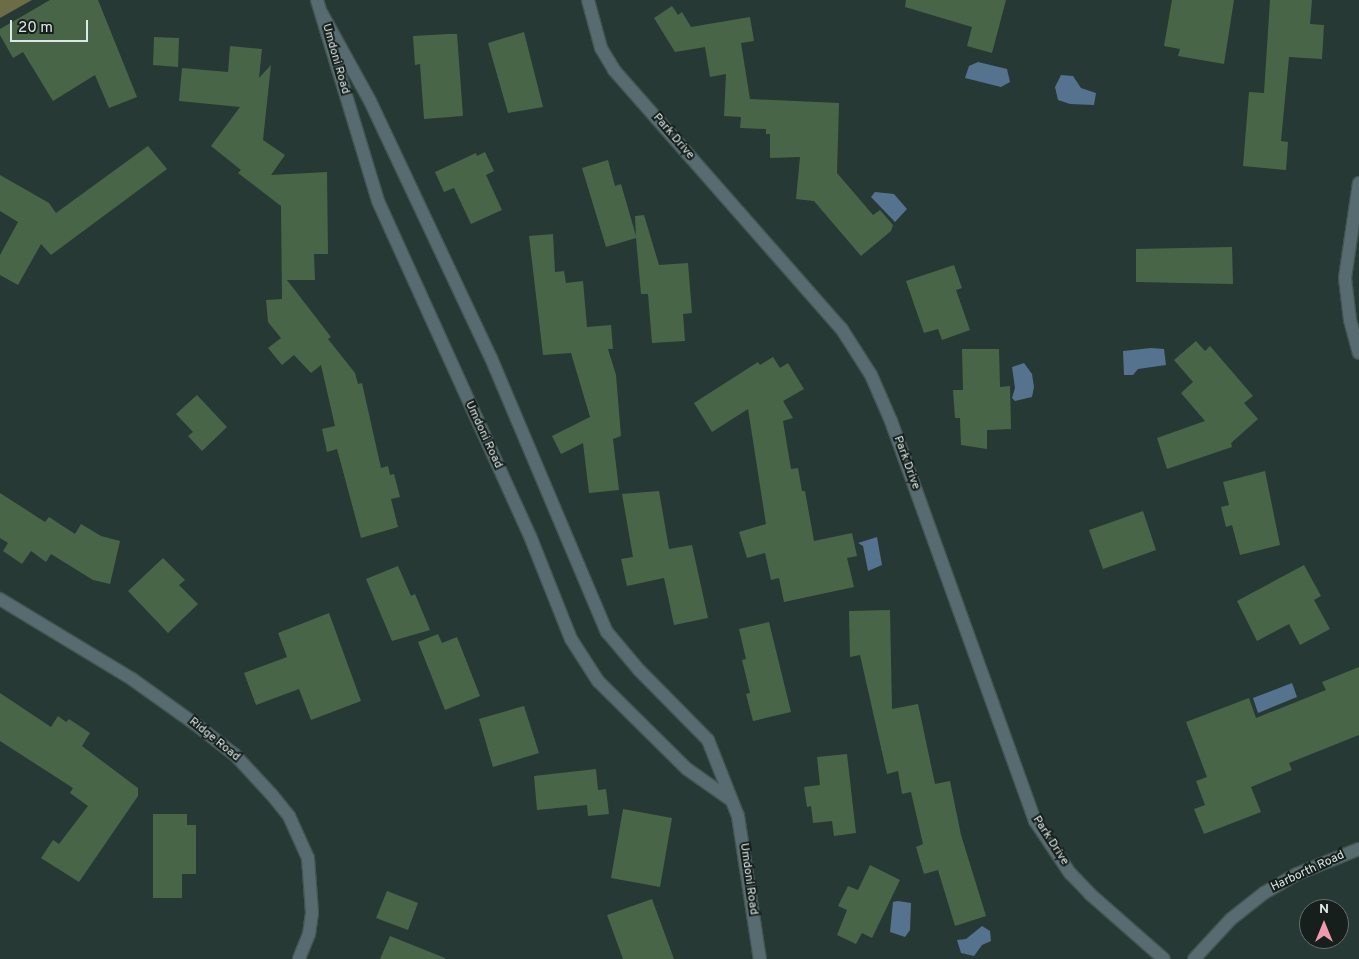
<!DOCTYPE html>
<style>
body{margin:0}
#map{position:relative;width:1359px;height:959px;overflow:hidden;background:#263935;font-family:Overpass,sans-serif}
div>[style]{position:absolute}
[style*='--x']{left:calc(var(--x)*1px);top:calc(var(--y)*1px);width:calc(var(--w)*1px);rotate:calc(var(--a)*1deg)}
.forest>*{inset:0;background:#6c6d46}
.water>*{inset:0;background:#55738f}
.building>*{inset:0;background:#496548}
.roads{filter:drop-shadow(1px 0 #435551) drop-shadow(-1px 0 #435551) drop-shadow(0 1px #435551) drop-shadow(0 -1px #435551)}
.minor>*{height:12px;margin:-6px;padding:0 6px;transform-origin:6px;border-radius:6px;background:#576b70}
span{translate:-50% -50%;white-space:nowrap;text-align:center;line-height:1.15;-webkit-text-stroke:4px #161f1c;paint-order:stroke}
.street-label{font-size:12px;color:#dce8e5}
.north{position:absolute;left:1299px;top:899px;width:50px;height:50px;box-sizing:border-box;background:#161f1c;border:1px solid #656f6c;border-radius:50%;rotate:0deg;font-size:14px;font-weight:700;line-height:20px;text-align:center;color:#dce8e5}
.north::after{content:'';display:block;margin:auto;width:18px;height:22px;background:#f29aad;clip-path:polygon(50% 0,100% 100%,50% 72%,0 100%)}
.scale{position:absolute;left:10px;top:20px;width:78px;height:22px;box-sizing:border-box;border:2px solid #dce8e5;border-top:0;padding-left:6px;font-size:15px;line-height:18px;white-space:nowrap;color:#dce8e5;-webkit-text-stroke:4px #161f1c;paint-order:stroke}
</style>
<div id="map">
<div class="forest">
<i style="clip-path:polygon(0 0,32px 0,0 18px)"></i>
</div>
<div class="water">
<i style="clip-path:polygon(978px 62px,1007px 69px,1010px 82px,1001px 87px,965px 78px,969px 66px)"></i>
<i style="clip-path:polygon(1061px 75px,1073px 76px,1081px 88px,1096px 93px,1094px 105px,1070px 104px,1058px 100px,1055px 87px)"></i>
<i style="clip-path:polygon(875px 192px,894px 194px,907px 209px,895px 222px,871px 197px)"></i>
<i style="clip-path:polygon(1151px 348px,1164px 349px,1166px 365px,1138px 369px,1133px 375px,1124px 375px,1123px 351px)"></i>
<i style="clip-path:polygon(1024px 363px,1032px 374px,1034px 387px,1032px 397px,1015px 401px,1012px 398px,1015px 388px,1012px 367px)"></i>
<i style="clip-path:polygon(877px 537px,882px 565px,868px 571px,863px 546px,858px 543px)"></i>
<i style="clip-path:polygon(1292px 683px,1297px 697px,1258px 713px,1253px 698px)"></i>
<i style="clip-path:polygon(898px 901px,911px 903px,910px 930px,905px 937px,890px 932px,893px 902px)"></i>
<i style="clip-path:polygon(982px 926px,990px 931px,991px 941px,982px 945px,974px 956px,961px 953px,957px 940px,966px 939px)"></i>
</div>
<div class="building">
<i style="clip-path:polygon(50px 0,98px 0,137px 97px,109px 108px,95px 75px,53px 101px,23px 52px,13px 58px,0 35px,0 29px)"></i>
<i style="clip-path:polygon(906px 0,1006px 0,992px 53px,967px 46px,972px 27px,905px 7px)"></i>
<i style="clip-path:polygon(1172px 0,1234px 0,1224px 64px,1178px 56px,1180px 49px,1164px 46px)"></i>
<i style="clip-path:polygon(1270px 0,1312px 0,1310px 24px,1324px 25px,1322px 59px,1289px 57px,1281px 141px,1288px 142px,1286px 170px,1243px 166px,1249px 92px,1264px 93px)"></i>
<i style="clip-path:polygon(672px 6px,678px 15px,682px 12px,691px 27px,750px 17px,754px 41px,741px 43px,750px 99px,839px 103px,837px 173px,873px 215px,880px 210px,893px 225px,891px 231px,861px 256px,814px 201px,796px 199px,800px 157px,770px 158px,770px 134px,766px 134px,766px 129px,740px 128px,741px 117px,724px 116px,726px 74px,710px 77px,705px 47px,675px 52px,654px 18px)"></i>
<i style="clip-path:polygon(524px 32px,543px 107px,508px 113px,488px 43px)"></i>
<i style="clip-path:polygon(448px 34px,457px 34px,463px 116px,424px 119px,420px 64px,415px 65px,413px 36px)"></i>
<i style="clip-path:polygon(154px 37px,179px 38px,178px 67px,153px 65px)"></i>
<i style="clip-path:polygon(230px 46px,262px 49px,259px 78px,271px 65px,263px 140px,285px 155px,271px 175px,327px 172px,328px 254px,314px 254px,315px 280px,287px 280px,331px 337px,328px 339px,355px 373px,358px 384px,362px 383px,381px 468px,388px 466px,390px 475px,394px 474px,400px 497px,391px 499px,398px 527px,361px 538px,337px 449px,327px 452px,322px 429px,335px 426px,321px 365px,311px 373px,294px 355px,282px 365px,268px 348px,281px 338px,268px 322px,266px 300px,282px 299px,281px 206px,238px 173px,241px 170px,211px 146px,240px 107px,179px 101px,182px 68px,228px 72px)"></i>
<i style="clip-path:polygon(148px 146px,167px 169px,51px 255px,41px 244px,18px 285px,0 275px,0 255px,18px 222px,0 211px,0 175px,49px 203px,56px 213px)"></i>
<i style="clip-path:polygon(485px 152px,494px 171px,486px 175px,502px 210px,471px 224px,454px 188px,444px 192px,435px 172px,476px 153px,477px 156px)"></i>
<i style="clip-path:polygon(608px 160px,615px 186px,621px 184px,636px 236px,635px 216px,644px 215px,659px 265px,688px 263px,692px 313px,683px 314px,685px 341px,652px 343px,648px 294px,641px 294px,636px 238px,606px 247px,582px 168px)"></i>
<i style="clip-path:polygon(553px 234px,555px 272px,564px 271px,566px 283px,583px 281px,587px 327px,611px 325px,613px 349px,608px 349px,616px 375px,621px 436px,613px 439px,619px 490px,589px 493px,583px 443px,561px 454px,552px 436px,590px 417px,571px 353px,543px 355px,529px 236px)"></i>
<i style="clip-path:polygon(1232px 247px,1233px 284px,1136px 282px,1136px 249px)"></i>
<i style="clip-path:polygon(954px 265px,962px 288px,956px 290px,970px 330px,942px 340px,938px 329px,924px 333px,906px 281px)"></i>
<i style="clip-path:polygon(1196px 341px,1205px 351px,1210px 346px,1253px 396px,1244px 403px,1258px 419px,1231px 443px,1232px 447px,1167px 469px,1157px 438px,1205px 421px,1181px 393px,1193px 382px,1174px 360px)"></i>
<i style="clip-path:polygon(962px 349px,999px 349px,1000px 387px,1010px 386px,1011px 429px,987px 430px,987px 449px,961px 445px,960px 418px,955px 418px,953px 390px,963px 390px)"></i>
<i style="clip-path:polygon(773px 357px,780px 368px,788px 363px,804px 389px,783px 401px,793px 418px,783px 421px,791px 469px,798px 468px,802px 491px,805px 491px,814px 541px,852px 533px,857px 556px,847px 558px,854px 587px,784px 602px,779px 578px,771px 580px,765px 553px,747px 558px,739px 532px,766px 524px,748px 409px,712px 432px,694px 403px,758px 362px,760px 365px)"></i>
<i style="clip-path:polygon(197px 395px,227px 427px,202px 451px,188px 436px,193px 432px,176px 414px)"></i>
<i style="clip-path:polygon(1265px 471px,1280px 545px,1240px 555px,1232px 525px,1226px 527px,1221px 507px,1229px 505px,1223px 482px)"></i>
<i style="clip-path:polygon(659px 491px,669px 549px,692px 545px,708px 618px,674px 625px,664px 578px,627px 586px,621px 559px,633px 557px,622px 494px)"></i>
<i style="clip-path:polygon(0 493px,45px 522px,49px 517px,75px 534px,81px 524px,101px 536px,120px 541px,110px 584px,93px 580px,51px 554px,46px 562px,31px 551px,22px 564px,3px 551px,8px 543px,0 538px)"></i>
<i style="clip-path:polygon(1143px 511px,1156px 550px,1103px 569px,1089px 530px)"></i>
<i style="clip-path:polygon(163px 558px,185px 580px,179px 585px,198px 604px,168px 633px,128px 591px)"></i>
<i style="clip-path:polygon(1304px 565px,1321px 596px,1314px 600px,1330px 629px,1300px 645px,1289px 624px,1257px 641px,1237px 601px)"></i>
<i style="clip-path:polygon(398px 566px,411px 596px,415px 594px,430px 630px,392px 641px,366px 579px)"></i>
<i style="clip-path:polygon(890px 610px,892px 709px,918px 704px,935px 784px,950px 781px,961px 835px,986px 916px,955px 926px,938px 870px,924px 874px,916px 847px,923px 844px,911px 792px,902px 794px,898px 771px,887px 774px,860px 655px,850px 657px,849px 611px)"></i>
<i style="clip-path:polygon(329px 613px,361px 701px,311px 720px,299px 689px,256px 705px,244px 673px,287px 657px,278px 633px)"></i>
<i style="clip-path:polygon(769px 622px,791px 712px,753px 721px,746px 694px,750px 693px,742px 660px,746px 659px,739px 629px)"></i>
<i style="clip-path:polygon(438px 634px,442px 643px,457px 637px,480px 696px,445px 710px,418px 642px)"></i>
<i style="clip-path:polygon(1359px 667px,1359px 735px,1289px 763px,1292px 770px,1251px 787px,1261px 812px,1204px 834px,1194px 809px,1205px 805px,1196px 781px,1207px 777px,1186px 722px,1249px 698px,1256px 718px,1326px 690px,1322px 682px)"></i>
<i style="clip-path:polygon(0 693px,51px 727px,58px 716px,66px 722px,69px 719px,90px 733px,82px 746px,138px 788px,138px 796px,79px 882px,41px 858px,53px 840px,59px 844px,88px 806px,70px 793px,73px 788px,0 741px)"></i>
<i style="clip-path:polygon(524px 706px,539px 753px,493px 767px,479px 719px)"></i>
<i style="clip-path:polygon(847px 754px,856px 833px,834px 836px,832px 821px,813px 823px,811px 806px,807px 807px,804px 787px,820px 785px,817px 757px)"></i>
<i style="clip-path:polygon(596px 769px,598px 790px,606px 789px,609px 814px,588px 816px,587px 805px,537px 810px,534px 776px)"></i>
<i style="clip-path:polygon(623px 809px,672px 818px,660px 887px,611px 878px)"></i>
<i style="clip-path:polygon(153px 814px,187px 814px,187px 825px,196px 825px,196px 874px,182px 874px,182px 898px,153px 898px)"></i>
<i style="clip-path:polygon(870px 865px,900px 880px,872px 938px,862px 933px,856px 944px,837px 935px,847px 910px,838px 906px,848px 886px,858px 890px)"></i>
<i style="clip-path:polygon(387px 891px,418px 903px,408px 930px,376px 918px)"></i>
<i style="clip-path:polygon(652px 899px,674px 959px,623px 959px,607px 915px)"></i>
<i style="clip-path:polygon(390px 936px,445px 958px,445px 959px,380px 959px)"></i>
</div>
<div class="roads">
<div class="minor">
<i style="--x:317;--y:0;--w:210;--a:73.1"></i>
<i style="--x:378;--y:201;--w:368;--a:65.6"></i>
<i style="--x:530;--y:536;--w:111;--a:68.3"></i>
<i style="--x:571;--y:639;--w:50;--a:57.3"></i>
<i style="--x:598;--y:681;--w:125;--a:44.7"></i>
<i style="--x:687;--y:769;--w:54;--a:35.2"></i>
<i style="--x:588;--y:0;--w:50;--a:74.8"></i>
<i style="--x:601;--y:48;--w:26;--a:59"></i>
<i style="--x:614;--y:70;--w:344;--a:48.7"></i>
<i style="--x:841;--y:328;--w:56;--a:57.4"></i>
<i style="--x:871;--y:375;--w:50;--a:66.5"></i>
<i style="--x:891;--y:421;--w:425;--a:70.2"></i>
<i style="--x:1035;--y:821;--w:63;--a:56.1"></i>
<i style="--x:1070;--y:873;--w:29;--a:46"></i>
<i style="--x:1090;--y:894;--w:98;--a:41.3"></i>
<i style="--x:322;--y:14;--w:99;--a:61.1"></i>
<i style="--x:370;--y:101;--w:284;--a:64.8"></i>
<i style="--x:491;--y:358;--w:298;--a:67.1"></i>
<i style="--x:607;--y:632;--w:50;--a:49.9"></i>
<i style="--x:639;--y:670;--w:98;--a:45.4"></i>
<i style="--x:708;--y:740;--w:82;--a:68.5"></i>
<i style="--x:738;--y:816;--w:145;--a:81.3"></i>
<i style="--x:1359;--y:183;--w:96;--a:98.4"></i>
<i style="--x:1345;--y:278;--w:42;--a:83.2"></i>
<i style="--x:1350;--y:320;--w:34;--a:75"></i>
<i style="--x:0;--y:599;--w:154;--a:31.2"></i>
<i style="--x:132;--y:679;--w:82;--a:35.6"></i>
<i style="--x:199;--y:727;--w:46;--a:37.9"></i>
<i style="--x:235;--y:755;--w:54;--a:47.2"></i>
<i style="--x:272;--y:795;--w:27;--a:51"></i>
<i style="--x:289;--y:816;--w:46;--a:65.7"></i>
<i style="--x:308;--y:858;--w:55;--a:85.8"></i>
<i style="--x:312;--y:913;--w:21;--a:98"></i>
<i style="--x:309;--y:934;--w:27;--a:112"></i>
<i style="--x:1194;--y:959;--w:54;--a:-47.2"></i>
<i style="--x:1231;--y:919;--w:42;--a:-38.2"></i>
<i style="--x:1264;--y:893;--w:38;--a:-30"></i>
<i style="--x:1297;--y:874;--w:67;--a:-22"></i>
</div>
</div>
<div class="street-label">
<span style="left:335px;top:59px;rotate:74deg">Umdoni Road</span>
<span style="left:673px;top:137px;rotate:49deg">Park Drive</span>
<span style="left:483px;top:435px;rotate:65deg">Umdoni Road</span>
<span style="left:906px;top:463px;rotate:70deg">Park Drive</span>
<span style="left:214px;top:740px;rotate:39deg">Ridge Road</span>
<span style="left:1050px;top:841px;rotate:57deg">Park Drive</span>
<span style="left:1308px;top:872px;rotate:-25deg">Harborth Road</span>
<span style="left:748px;top:879px;rotate:82deg">Umdoni Road</span>
</div>
<div class="north">N</div>
<div class="scale">20 m</div>
</div>
